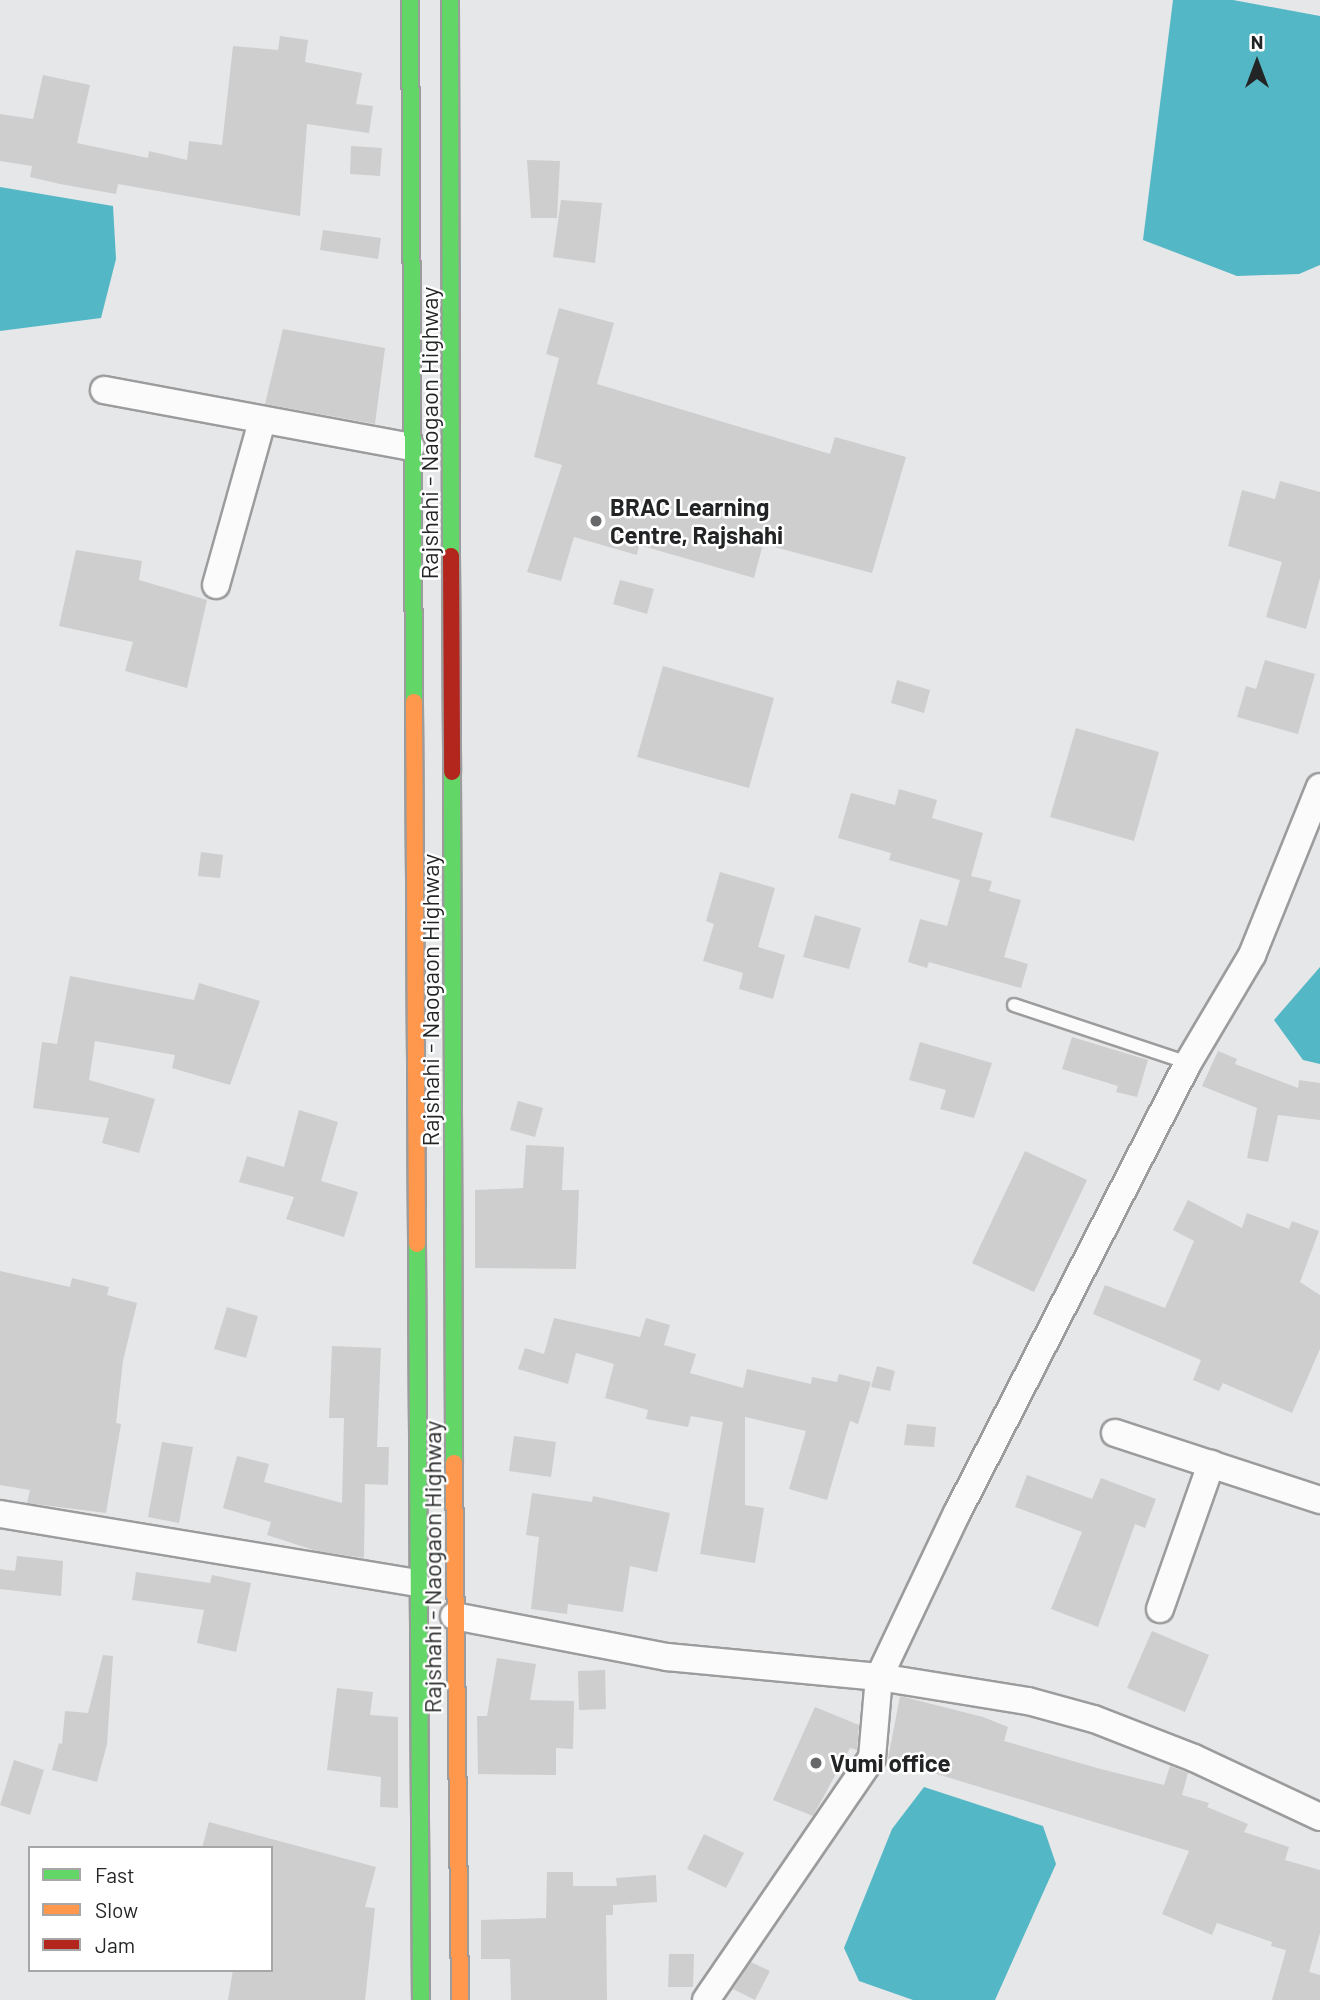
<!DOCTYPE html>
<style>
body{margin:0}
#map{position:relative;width:1320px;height:2000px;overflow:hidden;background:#e6e7e8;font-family:Barlow,sans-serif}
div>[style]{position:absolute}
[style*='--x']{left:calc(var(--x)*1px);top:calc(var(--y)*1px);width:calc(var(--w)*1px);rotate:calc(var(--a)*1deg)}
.water>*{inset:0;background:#54b7c6}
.building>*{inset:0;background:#cececf}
.roads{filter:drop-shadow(2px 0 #9c9c9d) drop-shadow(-2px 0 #9c9c9d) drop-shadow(0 2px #9c9c9d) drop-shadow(0 -2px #9c9c9d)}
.lane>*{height:12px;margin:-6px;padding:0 6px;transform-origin:6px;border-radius:6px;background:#fbfbfc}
.street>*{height:26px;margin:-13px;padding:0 13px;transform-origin:13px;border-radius:13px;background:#fbfbfc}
.fast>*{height:16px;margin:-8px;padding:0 8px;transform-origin:8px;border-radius:8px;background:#63d668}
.slow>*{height:16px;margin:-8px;padding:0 8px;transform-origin:8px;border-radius:8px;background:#ff974d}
.jam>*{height:16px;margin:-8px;padding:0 8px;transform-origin:8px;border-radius:8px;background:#b3261e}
.dots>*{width:19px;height:19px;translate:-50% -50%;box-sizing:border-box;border:4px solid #fff;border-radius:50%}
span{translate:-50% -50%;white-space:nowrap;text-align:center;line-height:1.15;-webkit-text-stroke:5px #fff;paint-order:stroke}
.street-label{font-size:24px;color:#232425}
.poi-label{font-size:24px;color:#232425;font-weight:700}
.left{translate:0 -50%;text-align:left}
.legend{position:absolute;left:28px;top:1846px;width:245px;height:126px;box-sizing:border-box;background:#fff;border:2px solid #a7a7a8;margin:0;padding:9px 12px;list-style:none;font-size:21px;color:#232425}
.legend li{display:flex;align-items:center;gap:14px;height:35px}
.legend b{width:35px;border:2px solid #a7a7a8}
.north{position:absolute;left:1222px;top:28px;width:70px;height:70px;-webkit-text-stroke:5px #fff;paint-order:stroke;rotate:0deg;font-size:19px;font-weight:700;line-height:28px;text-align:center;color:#232425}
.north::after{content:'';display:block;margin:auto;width:24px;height:32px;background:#232425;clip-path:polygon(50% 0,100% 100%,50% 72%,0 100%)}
</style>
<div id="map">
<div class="water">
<i style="clip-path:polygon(1173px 0,1233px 0,1320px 16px,1320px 265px,1299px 274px,1237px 276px,1143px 240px)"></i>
<i style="clip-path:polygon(0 187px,113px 206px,116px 259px,101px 318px,0 331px)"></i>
<i style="clip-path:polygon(1320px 967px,1320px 1064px,1303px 1060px,1274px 1020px)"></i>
<i style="clip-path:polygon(924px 1787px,1043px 1826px,1056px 1864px,995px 2000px,913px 2000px,859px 1981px,844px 1948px,892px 1829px)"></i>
</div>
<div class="building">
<i style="clip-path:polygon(280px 36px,308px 40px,305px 62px,362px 73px,356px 104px,373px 106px,369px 133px,307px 124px,300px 216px,118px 184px,116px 194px,60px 184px,30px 177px,32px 166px,0 161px,0 114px,33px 119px,43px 75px,90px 85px,77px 143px,148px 158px,149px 151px,187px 160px,189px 141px,222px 145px,233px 46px,278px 50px)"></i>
<i style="clip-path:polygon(351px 146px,382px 148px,380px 176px,350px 174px)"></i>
<i style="clip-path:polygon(527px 160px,560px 161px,557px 218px,531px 218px)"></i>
<i style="clip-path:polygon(561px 200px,602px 203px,595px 263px,553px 257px)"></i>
<i style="clip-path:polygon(323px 230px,381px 238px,378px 259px,320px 250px)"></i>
<i style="clip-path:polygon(559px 308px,614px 323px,597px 384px,830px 454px,835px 437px,906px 457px,872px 573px,763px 544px,754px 578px,639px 545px,637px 555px,574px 537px,561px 581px,527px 572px,562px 465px,534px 457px,559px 358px,546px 354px)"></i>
<i style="clip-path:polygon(283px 329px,385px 348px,375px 424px,265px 404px)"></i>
<i style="clip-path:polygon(1280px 481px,1320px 492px,1320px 578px,1306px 629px,1266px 617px,1282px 562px,1228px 546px,1242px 490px,1275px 499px)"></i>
<i style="clip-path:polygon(76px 550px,142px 561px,139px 580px,207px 600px,187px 688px,125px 671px,133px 642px,59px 626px)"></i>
<i style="clip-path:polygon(620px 580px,654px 589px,647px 614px,613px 604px)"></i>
<i style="clip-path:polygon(1265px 660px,1315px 674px,1298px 734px,1237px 717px,1246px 686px,1256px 689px)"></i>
<i style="clip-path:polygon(663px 666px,774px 698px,749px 788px,637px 757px)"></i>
<i style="clip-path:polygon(897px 680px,930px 690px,924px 713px,891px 703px)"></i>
<i style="clip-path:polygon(1076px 728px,1159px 752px,1134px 841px,1050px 817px)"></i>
<i style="clip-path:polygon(899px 789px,937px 800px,932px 818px,983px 833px,971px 876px,992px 881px,989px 891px,1021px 900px,1004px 957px,1028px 964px,1021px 988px,929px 962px,927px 968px,908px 962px,920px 919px,947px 926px,960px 880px,889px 860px,891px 853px,838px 838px,851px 793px,895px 805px)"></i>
<i style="clip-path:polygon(201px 852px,223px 855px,220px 878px,198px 876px)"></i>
<i style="clip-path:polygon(720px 872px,775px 888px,758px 947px,785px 955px,773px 999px,739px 989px,743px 973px,703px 961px,714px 924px,706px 921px)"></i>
<i style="clip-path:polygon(815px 915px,861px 928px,849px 969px,803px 957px)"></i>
<i style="clip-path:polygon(70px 976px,194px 1000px,199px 983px,260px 1001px,230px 1085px,172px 1068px,175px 1055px,95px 1041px,89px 1080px,155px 1099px,139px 1153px,102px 1143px,109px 1118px,33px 1108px,42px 1042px,57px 1044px)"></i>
<i style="clip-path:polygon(1072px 1037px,1148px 1060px,1137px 1097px,1116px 1092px,1118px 1086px,1062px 1069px)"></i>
<i style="clip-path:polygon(920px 1042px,992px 1063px,974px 1118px,940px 1109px,946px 1090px,909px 1080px)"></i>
<i style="clip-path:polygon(1218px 1051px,1237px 1059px,1235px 1064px,1298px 1088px,1299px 1080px,1320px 1083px,1320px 1120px,1278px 1115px,1268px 1162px,1247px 1158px,1257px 1108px,1202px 1086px)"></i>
<i style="clip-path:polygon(518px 1101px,543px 1108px,535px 1137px,510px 1130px)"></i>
<i style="clip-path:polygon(299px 1110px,338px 1122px,321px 1181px,358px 1192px,344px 1237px,286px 1219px,294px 1197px,239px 1182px,247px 1156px,284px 1167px)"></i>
<i style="clip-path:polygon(526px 1145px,564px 1147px,562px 1190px,579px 1190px,576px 1269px,475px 1268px,475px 1190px,523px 1188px)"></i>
<i style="clip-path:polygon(1025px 1151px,1087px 1180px,1034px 1292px,972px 1263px)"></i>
<i style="clip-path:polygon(1188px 1200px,1242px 1228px,1247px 1213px,1289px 1229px,1292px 1221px,1319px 1231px,1300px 1282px,1320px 1295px,1320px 1349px,1292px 1413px,1223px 1383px,1219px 1391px,1193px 1380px,1201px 1360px,1093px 1314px,1105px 1285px,1165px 1308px,1194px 1241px,1173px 1230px)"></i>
<i style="clip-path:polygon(0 1271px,70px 1287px,72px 1278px,109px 1287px,107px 1295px,137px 1303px,123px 1361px,116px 1423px,121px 1424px,106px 1513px,27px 1503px,30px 1490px,0 1485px)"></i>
<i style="clip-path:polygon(227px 1307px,258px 1316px,246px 1358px,214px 1349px)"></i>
<i style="clip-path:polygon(554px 1318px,640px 1337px,646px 1318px,670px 1325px,664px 1345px,696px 1354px,690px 1373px,743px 1388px,747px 1369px,811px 1384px,812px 1377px,837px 1382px,839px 1374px,871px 1382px,858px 1424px,850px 1421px,827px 1500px,789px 1489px,806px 1431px,745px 1417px,745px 1505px,764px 1508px,755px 1563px,700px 1554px,723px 1422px,691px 1416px,688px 1427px,646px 1419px,648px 1410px,605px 1398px,614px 1364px,576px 1353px,568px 1384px,518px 1369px,525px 1348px,544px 1354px)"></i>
<i style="clip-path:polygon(332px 1346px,381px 1348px,377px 1447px,389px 1447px,388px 1485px,365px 1484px,364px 1558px,317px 1551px,267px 1535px,271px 1522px,223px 1508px,237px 1456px,269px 1464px,264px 1482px,342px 1503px,344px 1418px,329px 1418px)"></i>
<i style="clip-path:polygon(877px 1366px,895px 1371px,890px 1391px,871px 1387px)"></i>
<i style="clip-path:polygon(907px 1424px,936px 1427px,934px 1447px,904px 1445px)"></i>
<i style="clip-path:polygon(514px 1436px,556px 1442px,551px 1477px,509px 1471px)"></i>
<i style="clip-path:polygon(162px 1442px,193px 1447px,179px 1523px,148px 1517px)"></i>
<i style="clip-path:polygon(1027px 1475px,1092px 1499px,1101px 1478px,1156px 1499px,1145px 1528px,1135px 1524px,1098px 1627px,1051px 1609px,1082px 1532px,1015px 1507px)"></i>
<i style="clip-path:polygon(532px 1493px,592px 1502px,593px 1496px,670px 1513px,657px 1572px,630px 1566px,623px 1612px,568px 1604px,567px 1614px,531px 1609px,539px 1537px,526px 1535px)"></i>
<i style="clip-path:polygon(17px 1556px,63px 1561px,61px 1596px,0 1589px,0 1569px,15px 1571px)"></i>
<i style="clip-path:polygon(136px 1572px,210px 1583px,212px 1575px,251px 1583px,236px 1652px,197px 1643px,204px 1610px,132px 1600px)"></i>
<i style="clip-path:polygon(1152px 1631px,1209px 1655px,1185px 1712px,1127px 1688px)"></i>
<i style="clip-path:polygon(103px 1655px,113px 1656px,107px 1744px,97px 1782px,52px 1770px,59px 1743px,62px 1744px,65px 1711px,88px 1713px)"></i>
<i style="clip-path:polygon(497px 1658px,536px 1664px,530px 1700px,574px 1701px,573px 1749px,556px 1748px,556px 1775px,478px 1774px,477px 1716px,487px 1716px)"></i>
<i style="clip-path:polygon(605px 1670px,606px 1709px,579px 1710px,578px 1671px)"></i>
<i style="clip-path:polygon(337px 1688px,373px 1692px,370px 1715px,398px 1717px,398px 1808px,380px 1807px,381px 1777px,327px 1770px)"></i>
<i style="clip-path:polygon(900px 1696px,983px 1717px,1008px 1727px,1004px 1741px,1097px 1768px,1164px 1785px,1170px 1766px,1188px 1773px,1182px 1795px,1209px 1803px,1207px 1807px,1248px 1824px,1244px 1832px,1289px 1847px,1285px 1860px,1320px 1870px,1320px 1933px,1309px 1972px,1320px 1975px,1320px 2000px,1272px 2000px,1286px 1950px,1271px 1946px,1272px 1942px,1217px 1923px,1212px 1935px,1162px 1914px,1189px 1851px,888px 1759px)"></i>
<i style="clip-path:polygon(815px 1707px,859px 1725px,857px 1750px,850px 1748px,813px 1816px,773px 1800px)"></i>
<i style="clip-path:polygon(14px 1760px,44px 1770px,30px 1815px,0 1805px)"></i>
<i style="clip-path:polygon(209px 1822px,376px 1867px,365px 1907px,375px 1908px,365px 2000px,228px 2000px,233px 1970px,271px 1970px,271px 1848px,202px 1848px)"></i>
<i style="clip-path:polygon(704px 1834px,744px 1853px,726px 1888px,687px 1869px)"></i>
<i style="clip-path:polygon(547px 1872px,573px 1872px,573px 1886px,617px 1886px,616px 1878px,656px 1875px,657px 1902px,613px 1905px,613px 1915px,606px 1915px,607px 2000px,511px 2000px,510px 1959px,481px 1959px,481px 1920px,546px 1918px)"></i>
<i style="clip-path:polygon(669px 1954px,694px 1954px,693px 1987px,668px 1987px)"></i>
<i style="clip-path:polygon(751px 1962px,770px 1971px,755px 2000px,733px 1989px)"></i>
</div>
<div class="roads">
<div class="lane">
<i style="--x:1014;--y:1005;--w:183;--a:18.4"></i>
</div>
<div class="street">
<i style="--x:104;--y:390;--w:312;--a:10.5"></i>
<i style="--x:216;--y:585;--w:170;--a:-74.3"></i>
<i style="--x:1115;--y:1433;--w:216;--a:18.1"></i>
<i style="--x:0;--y:1514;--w:422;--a:9.4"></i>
<i style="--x:1160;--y:1609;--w:154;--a:-70.6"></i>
<i style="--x:454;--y:1616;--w:217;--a:10.9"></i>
<i style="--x:667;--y:1657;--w:213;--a:5.4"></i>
<i style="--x:879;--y:1677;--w:151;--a:9.2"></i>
<i style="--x:1028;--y:1701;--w:68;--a:15.3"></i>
<i style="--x:1094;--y:1719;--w:107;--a:21.3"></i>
<i style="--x:1194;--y:1758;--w:139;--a:25.1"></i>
<i style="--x:706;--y:2000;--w:293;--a:-55.6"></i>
<i style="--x:872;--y:1758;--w:81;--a:-85.1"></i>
<i style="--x:879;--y:1677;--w:182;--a:-64.6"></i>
<i style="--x:957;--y:1513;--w:506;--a:-62.83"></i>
<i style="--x:1188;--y:1063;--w:126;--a:-59.3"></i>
<i style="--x:1252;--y:955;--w:181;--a:-68"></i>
</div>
<div class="fast">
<i style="--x:410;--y:0;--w:702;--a:89.67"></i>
<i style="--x:450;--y:0;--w:556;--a:89.9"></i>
<i style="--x:452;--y:772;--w:691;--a:89.83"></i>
<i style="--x:417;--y:1244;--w:756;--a:89.7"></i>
</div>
<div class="slow">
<i style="--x:414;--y:702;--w:542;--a:89.68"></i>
<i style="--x:454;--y:1463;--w:537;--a:89.36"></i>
</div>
<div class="jam">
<i style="--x:451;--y:556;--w:216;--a:89.7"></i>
</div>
</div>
<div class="dots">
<i style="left:596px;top:521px;background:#676869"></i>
<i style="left:816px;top:1763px;background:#676869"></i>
</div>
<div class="street-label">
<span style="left:429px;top:433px;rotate:-90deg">Rajshahi - Naogaon Highway</span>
<span style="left:430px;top:1000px;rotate:-90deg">Rajshahi - Naogaon Highway</span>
<span style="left:432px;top:1567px;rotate:-90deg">Rajshahi - Naogaon Highway</span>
</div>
<div class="poi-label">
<span class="left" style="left:610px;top:521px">BRAC Learning<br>Centre, Rajshahi</span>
<span class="left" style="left:830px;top:1763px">Vumi office</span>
</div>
<ul class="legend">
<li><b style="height:9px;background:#63d668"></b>Fast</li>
<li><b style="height:9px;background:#ff974d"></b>Slow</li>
<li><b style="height:9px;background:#b3261e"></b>Jam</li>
</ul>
<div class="north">N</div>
</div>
